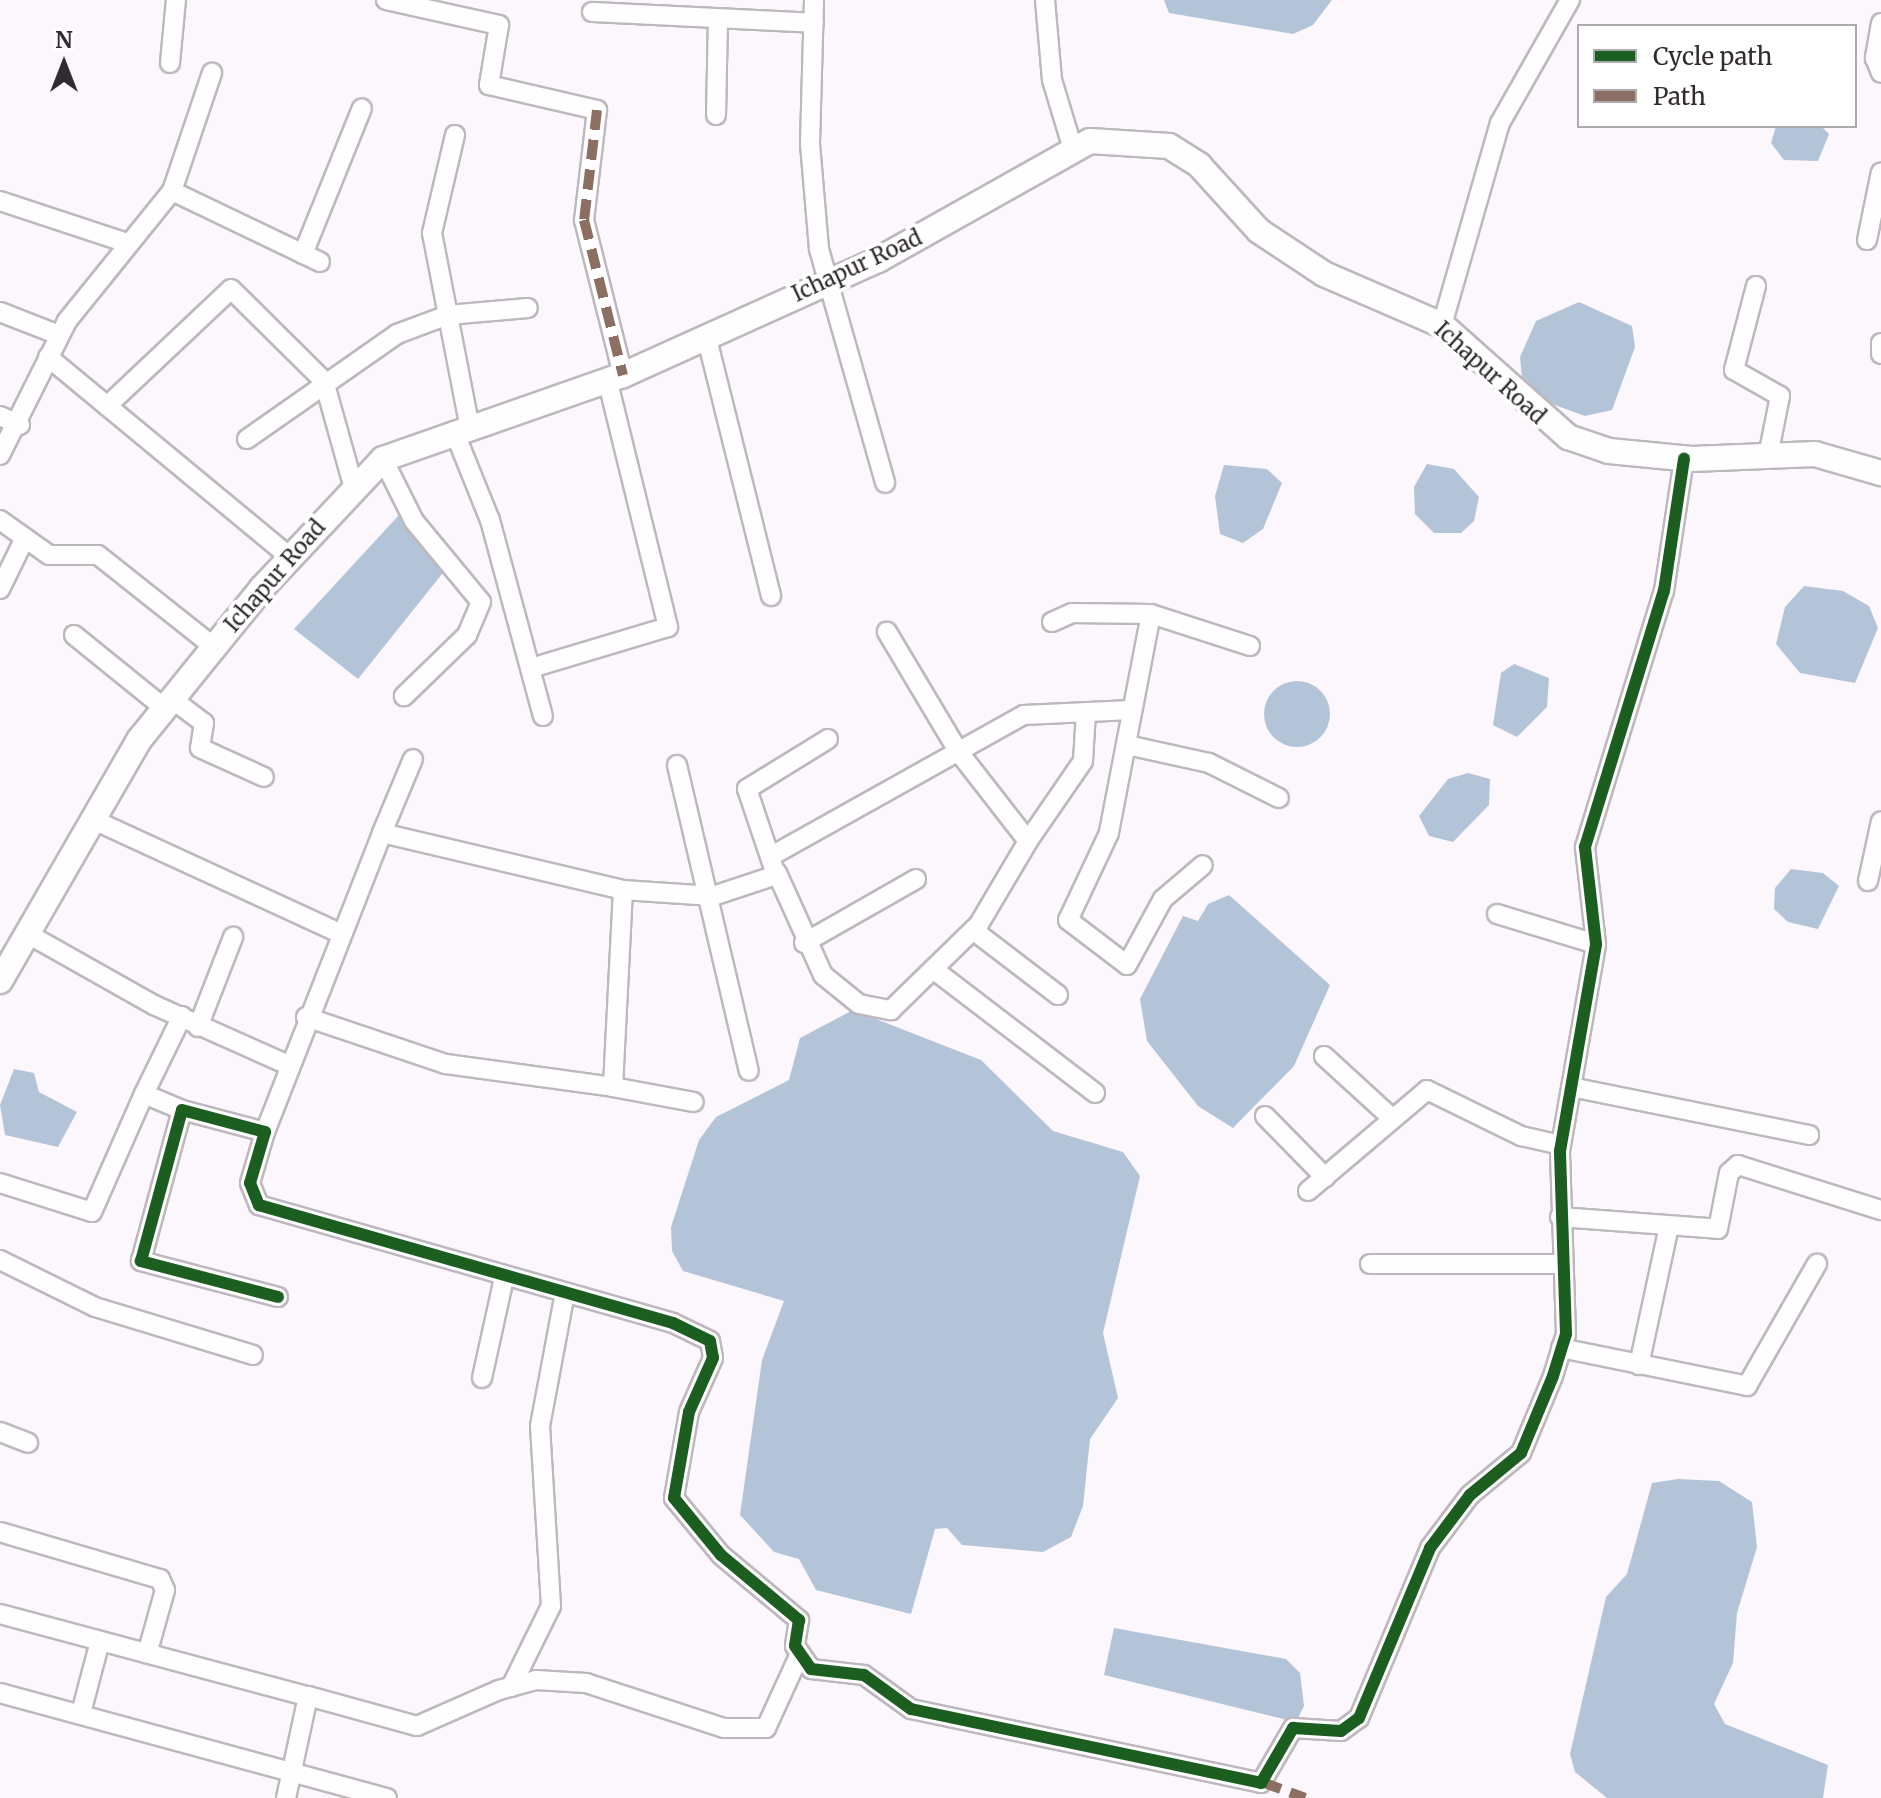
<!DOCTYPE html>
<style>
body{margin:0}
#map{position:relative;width:1881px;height:1798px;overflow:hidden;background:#fcf7fc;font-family:Merriweather,serif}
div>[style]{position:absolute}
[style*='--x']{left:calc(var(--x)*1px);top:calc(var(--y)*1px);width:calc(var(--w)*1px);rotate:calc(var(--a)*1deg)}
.water>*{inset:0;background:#b3c4d9}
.round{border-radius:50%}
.roads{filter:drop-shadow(2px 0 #bdb8bd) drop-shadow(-2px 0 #bdb8bd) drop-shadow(0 2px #bdb8bd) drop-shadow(0 -2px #bdb8bd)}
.minor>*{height:18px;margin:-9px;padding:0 9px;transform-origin:9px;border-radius:9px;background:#fffeff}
.tertiary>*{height:24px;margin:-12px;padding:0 12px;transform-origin:12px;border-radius:12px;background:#fffeff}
.quiet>*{height:10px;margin-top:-5px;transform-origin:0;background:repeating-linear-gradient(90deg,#8d6e63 0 20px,transparent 0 30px)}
.cycleway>*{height:12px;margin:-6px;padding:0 6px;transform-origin:6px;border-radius:6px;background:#1b5e20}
span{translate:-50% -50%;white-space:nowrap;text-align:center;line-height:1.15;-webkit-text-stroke:8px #fff;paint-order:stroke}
.street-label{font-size:22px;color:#312b31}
.legend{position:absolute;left:1577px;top:24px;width:280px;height:104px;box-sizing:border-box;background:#fff;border:2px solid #adaaad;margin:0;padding:10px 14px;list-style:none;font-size:24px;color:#312b31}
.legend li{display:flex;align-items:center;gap:16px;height:40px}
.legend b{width:40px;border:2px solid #adaaad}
.north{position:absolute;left:24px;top:24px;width:80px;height:80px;-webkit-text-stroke:6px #fff;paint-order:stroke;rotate:0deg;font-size:22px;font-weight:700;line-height:32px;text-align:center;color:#312b31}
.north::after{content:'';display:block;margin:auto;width:28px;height:36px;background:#312b31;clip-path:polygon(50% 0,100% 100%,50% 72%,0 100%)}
</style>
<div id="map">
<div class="water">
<i style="clip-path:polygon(1164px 0,1332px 0,1313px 25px,1293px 34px,1169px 13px)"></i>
<i style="clip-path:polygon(1776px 126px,1821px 126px,1829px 134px,1818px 161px,1784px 160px,1771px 143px)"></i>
<i style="clip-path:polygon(1579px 302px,1632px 326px,1635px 347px,1612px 410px,1585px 416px,1552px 404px,1522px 378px,1520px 357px,1536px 321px)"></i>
<i style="clip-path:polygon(1427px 464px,1454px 469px,1479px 497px,1474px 521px,1461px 533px,1434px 533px,1415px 514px,1414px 487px)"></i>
<i style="clip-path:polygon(1224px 465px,1267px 469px,1282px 483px,1263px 529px,1243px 543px,1220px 534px,1215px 496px)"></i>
<i style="clip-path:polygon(399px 515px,446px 569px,358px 679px,294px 629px)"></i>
<i style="clip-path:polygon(1804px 586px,1843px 591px,1869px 606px,1878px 628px,1855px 683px,1800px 673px,1776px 644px,1785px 607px)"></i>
<i style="clip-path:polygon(1514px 664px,1549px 678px,1547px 707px,1517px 737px,1493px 725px,1501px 673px)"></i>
<i class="round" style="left:1264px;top:681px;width:66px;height:66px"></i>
<i style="clip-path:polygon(1468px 773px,1490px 779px,1489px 805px,1453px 842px,1429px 836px,1419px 816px,1448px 779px)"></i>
<i style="clip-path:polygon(1791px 869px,1823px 873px,1839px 886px,1818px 929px,1788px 922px,1774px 909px,1775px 888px)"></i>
<i style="clip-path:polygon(1229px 895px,1330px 985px,1294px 1066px,1233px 1128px,1198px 1106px,1147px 1041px,1140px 999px,1183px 916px,1198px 921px,1208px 904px)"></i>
<i style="clip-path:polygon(853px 1010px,981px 1060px,1053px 1131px,1123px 1152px,1140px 1176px,1103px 1333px,1118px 1398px,1090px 1439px,1083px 1506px,1071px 1537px,1043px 1552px,962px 1545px,947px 1528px,935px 1529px,911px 1614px,816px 1590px,799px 1559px,774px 1552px,740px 1515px,762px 1360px,784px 1301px,683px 1271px,672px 1251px,671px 1227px,699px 1140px,716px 1117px,789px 1080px,800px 1038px)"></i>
<i style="clip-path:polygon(14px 1069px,34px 1073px,39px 1092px,77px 1112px,58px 1147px,5px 1135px,0 1105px)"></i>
<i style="clip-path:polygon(1678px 1479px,1719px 1481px,1752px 1502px,1757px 1547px,1737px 1613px,1733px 1663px,1714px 1704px,1725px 1724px,1828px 1765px,1823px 1798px,1607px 1798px,1575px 1772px,1570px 1754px,1606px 1597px,1627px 1574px,1652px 1483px)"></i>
<i style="clip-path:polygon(1114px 1628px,1286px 1659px,1300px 1673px,1304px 1706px,1296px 1722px,1104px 1675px)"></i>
</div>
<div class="roads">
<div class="minor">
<i style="--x:386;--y:0;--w:116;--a:12.5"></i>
<i style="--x:499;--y:25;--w:61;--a:99.5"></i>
<i style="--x:489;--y:85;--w:111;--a:13"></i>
<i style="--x:597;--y:110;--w:111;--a:96.7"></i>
<i style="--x:584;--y:220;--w:160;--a:75.9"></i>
<i style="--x:814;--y:0;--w:144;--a:91.6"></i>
<i style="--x:810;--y:144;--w:105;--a:85.1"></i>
<i style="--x:819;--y:249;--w:243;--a:74.2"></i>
<i style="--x:1045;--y:0;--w:80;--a:85"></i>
<i style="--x:1052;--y:80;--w:69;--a:73.1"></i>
<i style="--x:592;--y:12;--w:222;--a:2.8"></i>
<i style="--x:1881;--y:23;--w:36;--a:100"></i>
<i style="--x:1875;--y:58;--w:16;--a:68"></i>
<i style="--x:170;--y:63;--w:63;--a:-84.6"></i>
<i style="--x:716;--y:115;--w:93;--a:-88.8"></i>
<i style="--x:455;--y:135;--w:101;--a:103.2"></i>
<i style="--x:432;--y:233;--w:195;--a:79"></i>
<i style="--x:172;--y:191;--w:164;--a:25.6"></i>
<i style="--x:0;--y:201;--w:134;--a:18.3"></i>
<i style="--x:1867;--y:240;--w:69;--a:-78.4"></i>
<i style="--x:303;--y:254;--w:157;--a:-68"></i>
<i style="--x:1756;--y:286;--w:87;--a:104.7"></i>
<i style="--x:1734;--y:370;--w:53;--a:29.5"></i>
<i style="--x:1780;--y:396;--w:61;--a:101.3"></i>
<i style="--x:0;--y:312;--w:63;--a:21.3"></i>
<i style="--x:1442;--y:325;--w:210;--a:-74"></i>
<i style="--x:1500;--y:123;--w:142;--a:-60.4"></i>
<i style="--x:706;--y:335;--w:269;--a:76"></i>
<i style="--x:1881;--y:343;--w:11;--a:90"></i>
<i style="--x:48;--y:357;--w:315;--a:39.6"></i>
<i style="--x:107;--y:406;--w:170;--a:-43.3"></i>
<i style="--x:231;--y:289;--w:131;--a:44.7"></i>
<i style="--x:324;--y:381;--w:108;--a:74.4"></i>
<i style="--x:0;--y:416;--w:22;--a:24"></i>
<i style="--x:454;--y:431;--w:96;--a:68"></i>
<i style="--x:490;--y:520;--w:203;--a:74.9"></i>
<i style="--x:247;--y:439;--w:183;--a:-35"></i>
<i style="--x:397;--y:334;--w:54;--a:-20.4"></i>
<i style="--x:448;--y:315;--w:80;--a:-5"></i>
<i style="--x:0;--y:455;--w:150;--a:-63.4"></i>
<i style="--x:67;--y:321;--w:167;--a:-51.1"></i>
<i style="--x:172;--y:191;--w:125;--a:-71.3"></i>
<i style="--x:383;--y:459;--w:69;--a:63.4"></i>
<i style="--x:414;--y:521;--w:105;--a:50.4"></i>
<i style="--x:481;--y:602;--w:36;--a:113"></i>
<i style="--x:467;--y:635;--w:88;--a:135.9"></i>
<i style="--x:0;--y:520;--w:60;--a:35.5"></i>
<i style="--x:49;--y:555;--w:49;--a:0"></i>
<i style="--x:98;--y:555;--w:148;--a:38.4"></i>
<i style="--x:0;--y:589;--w:57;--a:-63.9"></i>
<i style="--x:1151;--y:614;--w:104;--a:17.9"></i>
<i style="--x:1052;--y:622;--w:22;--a:-24"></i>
<i style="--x:1072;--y:613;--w:79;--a:0.7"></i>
<i style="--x:1151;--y:614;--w:223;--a:100.9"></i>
<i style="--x:1109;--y:833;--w:96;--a:115.2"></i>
<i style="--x:1068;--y:920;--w:74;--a:37.3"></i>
<i style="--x:1127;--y:965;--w:75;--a:-61.4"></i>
<i style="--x:1163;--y:899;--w:52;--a:-40.4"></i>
<i style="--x:74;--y:635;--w:116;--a:39"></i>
<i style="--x:531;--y:668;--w:143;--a:-16.7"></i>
<i style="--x:668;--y:627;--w:255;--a:-103.8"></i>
<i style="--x:172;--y:699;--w:40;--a:37"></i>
<i style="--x:204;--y:723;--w:25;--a:99"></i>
<i style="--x:200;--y:748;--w:70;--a:24.4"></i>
<i style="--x:1127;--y:745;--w:84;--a:12.4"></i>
<i style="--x:1209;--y:763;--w:78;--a:26.6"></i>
<i style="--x:677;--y:765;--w:314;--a:76.8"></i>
<i style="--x:96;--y:821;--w:268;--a:24.7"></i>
<i style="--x:382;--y:833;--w:80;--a:-67.3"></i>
<i style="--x:1028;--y:841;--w:97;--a:-55.5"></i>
<i style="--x:1083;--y:761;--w:49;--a:-86.5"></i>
<i style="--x:773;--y:855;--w:287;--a:-29.2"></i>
<i style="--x:1024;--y:715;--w:107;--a:-2.7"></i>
<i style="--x:777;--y:873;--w:112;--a:65.7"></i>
<i style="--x:823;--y:975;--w:46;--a:38.9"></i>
<i style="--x:859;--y:1004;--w:33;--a:11"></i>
<i style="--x:891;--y:1010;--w:123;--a:-44.3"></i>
<i style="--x:979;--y:924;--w:96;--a:-59.4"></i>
<i style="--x:1028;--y:841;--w:114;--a:-127.9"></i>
<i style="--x:958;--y:751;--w:139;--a:-120.8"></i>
<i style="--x:1868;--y:881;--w:61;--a:-77.8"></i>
<i style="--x:1497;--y:914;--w:103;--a:16.9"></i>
<i style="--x:973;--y:930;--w:107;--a:37.4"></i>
<i style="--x:28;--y:934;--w:145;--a:29.4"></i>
<i style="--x:154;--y:1005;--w:147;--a:24.1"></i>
<i style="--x:804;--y:943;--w:129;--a:-29.7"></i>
<i style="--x:933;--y:969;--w:204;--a:37.4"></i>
<i style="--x:182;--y:1016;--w:87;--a:116"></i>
<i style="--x:144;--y:1094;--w:41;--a:22.8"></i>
<i style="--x:306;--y:1017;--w:148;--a:18.6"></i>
<i style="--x:446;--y:1064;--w:169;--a:7.8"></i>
<i style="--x:613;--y:1087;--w:197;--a:-87.1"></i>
<i style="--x:198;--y:1027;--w:97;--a:-68.7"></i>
<i style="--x:1324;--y:1056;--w:92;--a:42.4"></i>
<i style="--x:613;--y:1087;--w:82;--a:10.5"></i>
<i style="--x:1571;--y:1087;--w:243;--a:11.4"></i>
<i style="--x:1265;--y:1116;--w:86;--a:45.5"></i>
<i style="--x:265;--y:1132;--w:321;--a:-68.6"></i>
<i style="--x:382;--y:833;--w:248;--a:13.3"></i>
<i style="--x:623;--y:890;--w:90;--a:3.8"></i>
<i style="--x:713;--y:896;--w:66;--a:-18.4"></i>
<i style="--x:776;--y:875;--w:91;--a:-108.6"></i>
<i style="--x:747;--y:789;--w:95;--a:-31.7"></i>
<i style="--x:0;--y:1183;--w:96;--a:17.5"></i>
<i style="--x:92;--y:1212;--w:129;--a:-66.2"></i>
<i style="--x:1308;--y:1191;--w:156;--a:-40.3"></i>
<i style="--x:1427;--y:1090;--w:105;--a:26.1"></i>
<i style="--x:1521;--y:1136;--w:41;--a:12.7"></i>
<i style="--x:1560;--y:1217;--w:158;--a:4.3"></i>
<i style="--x:1718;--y:1229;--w:57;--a:-78.9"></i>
<i style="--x:1729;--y:1173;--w:12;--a:-42"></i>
<i style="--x:1738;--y:1165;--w:150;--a:17.5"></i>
<i style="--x:0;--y:1260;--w:106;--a:26.3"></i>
<i style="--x:95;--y:1307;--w:165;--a:16.9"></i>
<i style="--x:1370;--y:1264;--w:192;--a:0"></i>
<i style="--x:278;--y:1297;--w:142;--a:-165.3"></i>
<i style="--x:141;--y:1261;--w:156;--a:-74.8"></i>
<i style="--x:182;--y:1110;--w:86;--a:14.8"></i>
<i style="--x:265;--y:1132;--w:53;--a:106.4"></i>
<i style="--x:250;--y:1183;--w:24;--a:68"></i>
<i style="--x:259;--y:1205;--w:430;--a:15.9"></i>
<i style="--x:673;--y:1323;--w:41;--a:25.9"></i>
<i style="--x:710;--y:1341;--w:17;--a:80"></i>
<i style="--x:713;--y:1358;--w:59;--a:114"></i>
<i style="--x:689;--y:1412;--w:87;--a:99.9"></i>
<i style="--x:674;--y:1498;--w:74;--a:50.5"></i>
<i style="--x:721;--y:1555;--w:102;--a:39.8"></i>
<i style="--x:799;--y:1620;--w:26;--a:99"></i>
<i style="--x:795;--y:1646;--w:28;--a:55"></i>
<i style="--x:811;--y:1669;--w:53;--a:6.5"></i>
<i style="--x:864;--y:1675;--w:58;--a:35.9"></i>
<i style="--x:911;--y:1709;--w:358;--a:11.9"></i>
<i style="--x:1261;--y:1783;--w:64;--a:-59.8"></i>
<i style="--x:1293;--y:1728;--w:48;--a:3.6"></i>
<i style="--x:1341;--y:1731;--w:22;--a:-36"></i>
<i style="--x:1359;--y:1718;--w:184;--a:-67.3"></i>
<i style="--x:1430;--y:1548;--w:66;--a:-53"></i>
<i style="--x:1470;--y:1495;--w:66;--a:-39.5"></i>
<i style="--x:1521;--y:1453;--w:83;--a:-67.4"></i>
<i style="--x:1553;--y:1376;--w:44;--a:-72.8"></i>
<i style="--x:1566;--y:1334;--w:183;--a:-91.9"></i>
<i style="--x:1560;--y:1151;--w:210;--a:-80.1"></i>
<i style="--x:1596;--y:944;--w:98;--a:-96.5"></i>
<i style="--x:1585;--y:847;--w:268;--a:-72.9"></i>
<i style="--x:1664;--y:591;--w:134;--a:-81.4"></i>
<i style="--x:1561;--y:1348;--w:190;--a:11.5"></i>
<i style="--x:1747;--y:1386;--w:141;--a:-60.2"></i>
<i style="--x:1639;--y:1365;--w:142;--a:-77.8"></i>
<i style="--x:482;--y:1378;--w:102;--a:-77.6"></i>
<i style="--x:0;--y:1432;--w:30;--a:21"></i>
<i style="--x:0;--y:1532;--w:167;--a:16.4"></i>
<i style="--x:160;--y:1579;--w:12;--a:66"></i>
<i style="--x:165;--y:1590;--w:66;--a:105.7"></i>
<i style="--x:0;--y:1614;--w:318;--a:15"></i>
<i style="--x:511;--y:1687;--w:90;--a:-63.7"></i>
<i style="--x:551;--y:1606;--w:180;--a:-93.5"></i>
<i style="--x:540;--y:1426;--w:135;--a:-79.4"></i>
<i style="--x:0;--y:1693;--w:401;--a:15.2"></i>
<i style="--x:81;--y:1713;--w:74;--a:-75.2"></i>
<i style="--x:286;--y:1798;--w:104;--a:-77.8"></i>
<i style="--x:308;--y:1696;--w:113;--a:15.4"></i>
<i style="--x:417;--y:1726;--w:90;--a:-23.7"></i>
<i style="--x:499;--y:1690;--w:38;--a:-15"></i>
<i style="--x:536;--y:1680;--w:50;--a:3.4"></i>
<i style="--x:586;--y:1683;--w:145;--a:18.1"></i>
<i style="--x:724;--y:1728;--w:42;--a:0"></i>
<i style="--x:766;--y:1728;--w:77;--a:-65.4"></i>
</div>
<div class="tertiary">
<i style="--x:0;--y:981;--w:278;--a:-60"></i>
<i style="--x:139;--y:740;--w:196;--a:-51"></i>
<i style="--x:262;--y:588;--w:177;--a:-46.8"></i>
<i style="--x:383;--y:459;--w:254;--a:-19.3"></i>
<i style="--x:623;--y:375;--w:280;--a:-24.3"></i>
<i style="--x:878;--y:260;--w:243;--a:-29.3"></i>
<i style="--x:1090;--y:141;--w:79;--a:3.6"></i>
<i style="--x:1169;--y:146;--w:36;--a:32"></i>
<i style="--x:1199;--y:165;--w:89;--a:47.7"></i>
<i style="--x:1259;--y:231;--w:78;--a:33.5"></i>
<i style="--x:1324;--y:274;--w:129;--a:23.4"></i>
<i style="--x:1442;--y:325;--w:169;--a:41.6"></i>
<i style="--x:1568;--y:437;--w:43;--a:18.9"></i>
<i style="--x:1609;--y:451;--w:83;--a:5.5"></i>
<i style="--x:1692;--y:459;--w:123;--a:-2.3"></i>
<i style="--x:1815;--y:454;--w:69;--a:16.1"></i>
</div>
</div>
<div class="quiet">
<i style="--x:597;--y:110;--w:111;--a:96.7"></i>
<i style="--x:584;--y:220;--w:160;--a:75.9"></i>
<i style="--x:1262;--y:1782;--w:46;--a:20.4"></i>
</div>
<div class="cycleway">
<i style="--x:278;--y:1297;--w:142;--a:-165.3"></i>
<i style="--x:141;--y:1261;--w:156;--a:-74.8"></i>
<i style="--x:182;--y:1110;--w:86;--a:14.8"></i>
<i style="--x:265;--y:1132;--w:53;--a:106.4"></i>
<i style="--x:250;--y:1183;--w:24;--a:68"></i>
<i style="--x:259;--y:1205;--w:430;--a:15.9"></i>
<i style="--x:673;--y:1323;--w:41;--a:25.9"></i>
<i style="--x:710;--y:1341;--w:17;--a:80"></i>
<i style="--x:713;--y:1358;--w:59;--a:114"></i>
<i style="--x:689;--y:1412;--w:87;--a:99.9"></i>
<i style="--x:674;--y:1498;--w:74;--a:50.5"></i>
<i style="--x:721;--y:1555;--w:102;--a:39.8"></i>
<i style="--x:799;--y:1620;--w:26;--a:99"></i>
<i style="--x:795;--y:1646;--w:28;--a:55"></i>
<i style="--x:811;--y:1669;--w:53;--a:6.5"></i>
<i style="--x:864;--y:1675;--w:58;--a:35.9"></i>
<i style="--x:911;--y:1709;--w:358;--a:11.9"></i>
<i style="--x:1261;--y:1783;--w:64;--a:-59.8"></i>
<i style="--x:1293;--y:1728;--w:48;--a:3.6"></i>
<i style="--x:1341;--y:1731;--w:22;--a:-36"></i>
<i style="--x:1359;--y:1718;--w:184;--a:-67.3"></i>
<i style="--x:1430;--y:1548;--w:66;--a:-53"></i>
<i style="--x:1470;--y:1495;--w:66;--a:-39.5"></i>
<i style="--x:1521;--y:1453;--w:83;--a:-67.4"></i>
<i style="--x:1553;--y:1376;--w:44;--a:-72.8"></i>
<i style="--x:1566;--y:1334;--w:183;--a:-91.9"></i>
<i style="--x:1560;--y:1151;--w:210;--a:-80.1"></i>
<i style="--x:1596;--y:944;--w:98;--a:-96.5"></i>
<i style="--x:1585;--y:847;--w:268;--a:-72.9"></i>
<i style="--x:1664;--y:591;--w:134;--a:-81.4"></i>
</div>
<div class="street-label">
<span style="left:857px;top:266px;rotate:-25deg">Ichapur Road</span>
<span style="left:1490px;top:373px;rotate:42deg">Ichapur Road</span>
<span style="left:275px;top:576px;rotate:-49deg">Ichapur Road</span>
</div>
<ul class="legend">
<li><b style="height:10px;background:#1b5e20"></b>Cycle path</li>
<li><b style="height:10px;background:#8d6e63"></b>Path</li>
</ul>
<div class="north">N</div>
</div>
